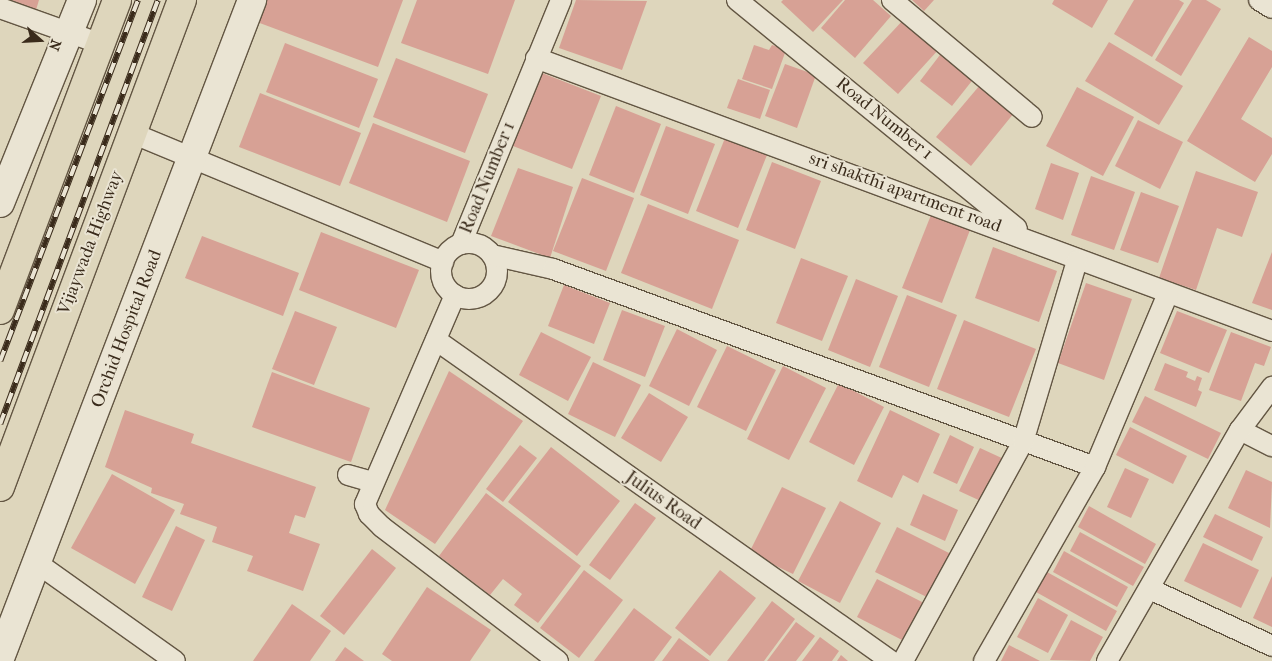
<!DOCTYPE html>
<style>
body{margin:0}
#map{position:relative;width:1272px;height:661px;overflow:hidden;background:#ded6bc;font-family:"IM FELL French Canon",serif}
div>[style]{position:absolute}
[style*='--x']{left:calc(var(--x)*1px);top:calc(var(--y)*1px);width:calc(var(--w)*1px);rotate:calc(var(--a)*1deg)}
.building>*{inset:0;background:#d7a195}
.roads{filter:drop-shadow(1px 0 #635643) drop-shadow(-1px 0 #635643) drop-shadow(0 1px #635643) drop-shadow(0 -1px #635643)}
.street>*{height:20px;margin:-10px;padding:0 10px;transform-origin:10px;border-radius:10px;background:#eae4d3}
.street>.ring{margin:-10px;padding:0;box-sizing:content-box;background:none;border:20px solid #eae4d3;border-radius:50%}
.secondary>*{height:28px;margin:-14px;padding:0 14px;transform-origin:14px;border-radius:14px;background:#eae4d3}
.highway>*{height:28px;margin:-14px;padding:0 14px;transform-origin:14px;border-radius:14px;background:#ded6bc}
.rail>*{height:5.5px;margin-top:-2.75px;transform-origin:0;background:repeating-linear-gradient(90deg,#eae4d3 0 11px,#3a2b1b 0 22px);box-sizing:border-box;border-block:1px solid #3a2b1b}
span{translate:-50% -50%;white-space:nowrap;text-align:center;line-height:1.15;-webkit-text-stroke:4px #eae4d3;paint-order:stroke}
.street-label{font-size:18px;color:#3a2b1b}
.north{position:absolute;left:15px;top:15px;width:50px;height:50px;-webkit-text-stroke:4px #eae4d3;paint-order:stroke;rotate:109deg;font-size:14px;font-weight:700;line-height:20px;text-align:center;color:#3a2b1b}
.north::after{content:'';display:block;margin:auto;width:18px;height:22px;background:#3a2b1b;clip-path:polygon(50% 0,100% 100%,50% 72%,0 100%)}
</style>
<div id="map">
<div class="building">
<i style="clip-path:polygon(11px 0,39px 0,36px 10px)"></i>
<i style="clip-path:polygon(265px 0,403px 0,378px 67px,257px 22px)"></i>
<i style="clip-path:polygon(417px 0,515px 0,488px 74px,401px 43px)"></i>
<i style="clip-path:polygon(576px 0,647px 1px,622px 70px,559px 48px)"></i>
<i style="clip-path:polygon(783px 0,843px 0,813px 32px,781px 2px)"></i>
<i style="clip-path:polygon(845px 0,873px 0,891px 16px,855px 58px,821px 28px)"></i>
<i style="clip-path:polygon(912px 0,934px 0,924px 11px)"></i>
<i style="clip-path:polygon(1054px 0,1108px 0,1092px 28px,1052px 4px)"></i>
<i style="clip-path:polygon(1134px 0,1179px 0,1184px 3px,1152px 57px,1114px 34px)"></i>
<i style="clip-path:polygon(1192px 0,1206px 0,1221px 9px,1181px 76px,1155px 60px)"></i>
<i style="clip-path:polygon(905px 18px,939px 49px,898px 94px,863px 63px)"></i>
<i style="clip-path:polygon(1249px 37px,1272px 51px,1272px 67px,1241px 119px,1272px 138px,1272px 154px,1255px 182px,1187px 141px)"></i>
<i style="clip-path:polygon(1109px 42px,1183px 86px,1159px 125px,1085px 81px)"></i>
<i style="clip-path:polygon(285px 43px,378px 79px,359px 128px,266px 92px)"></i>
<i style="clip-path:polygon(754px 45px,769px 50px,772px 45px,786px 50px,772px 89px,742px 79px)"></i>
<i style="clip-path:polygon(943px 51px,975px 77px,952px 106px,920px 81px)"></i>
<i style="clip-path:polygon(396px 58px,488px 94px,465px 153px,373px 117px)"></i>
<i style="clip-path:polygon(785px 64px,816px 75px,797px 128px,765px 116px)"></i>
<i style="clip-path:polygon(542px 73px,601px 96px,572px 169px,513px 146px)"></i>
<i style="clip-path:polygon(738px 79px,770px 90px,760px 119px,727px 108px)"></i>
<i style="clip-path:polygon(980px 85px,1014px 113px,971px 166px,936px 137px)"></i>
<i style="clip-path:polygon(1077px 87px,1134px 117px,1103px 176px,1046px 146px)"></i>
<i style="clip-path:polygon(260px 93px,361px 133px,340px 186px,239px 147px)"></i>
<i style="clip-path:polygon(616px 106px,661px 124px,634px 193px,589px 175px)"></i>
<i style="clip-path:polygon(1138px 120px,1183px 142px,1160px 189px,1115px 166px)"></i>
<i style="clip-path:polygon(373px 123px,470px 161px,447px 222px,349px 183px)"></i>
<i style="clip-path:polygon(666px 126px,715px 144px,688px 214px,640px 195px)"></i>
<i style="clip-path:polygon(725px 138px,767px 155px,738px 228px,696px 211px)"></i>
<i style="clip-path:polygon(772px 162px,821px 181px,795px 249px,746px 230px)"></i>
<i style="clip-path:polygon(1051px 163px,1079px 173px,1063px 220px,1035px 209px)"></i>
<i style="clip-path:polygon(518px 168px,573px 187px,550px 258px,491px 236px)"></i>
<i style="clip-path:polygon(1196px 171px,1258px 192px,1242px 237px,1217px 228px,1196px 290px,1159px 278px)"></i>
<i style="clip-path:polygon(1091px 176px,1135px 192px,1114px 250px,1071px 235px)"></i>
<i style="clip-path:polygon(582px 178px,634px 198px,606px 271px,553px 251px)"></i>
<i style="clip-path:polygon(1141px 192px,1179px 206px,1158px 263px,1120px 250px)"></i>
<i style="clip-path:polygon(648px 204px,739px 240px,712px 309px,621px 273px)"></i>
<i style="clip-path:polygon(931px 215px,970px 230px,942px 303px,902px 288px)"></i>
<i style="clip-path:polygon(321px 232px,419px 270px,396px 328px,299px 290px)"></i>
<i style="clip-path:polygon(202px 236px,299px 273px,283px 316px,185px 278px)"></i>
<i style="clip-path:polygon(993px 247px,1057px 271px,1039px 322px,975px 298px)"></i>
<i style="clip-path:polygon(1272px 252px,1272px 310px,1252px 303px)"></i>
<i style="clip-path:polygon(801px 258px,848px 276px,822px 341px,776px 323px)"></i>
<i style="clip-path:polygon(856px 279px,898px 296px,870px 367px,828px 350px)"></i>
<i style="clip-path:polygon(1086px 283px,1132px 299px,1104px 380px,1058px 363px)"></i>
<i style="clip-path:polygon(564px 285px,610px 303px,594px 344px,548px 326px)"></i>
<i style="clip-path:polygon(907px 295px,957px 315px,929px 387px,879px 367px)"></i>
<i style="clip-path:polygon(622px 310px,665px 326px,645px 377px,603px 360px)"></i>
<i style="clip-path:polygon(295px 311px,337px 327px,314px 385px,272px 369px)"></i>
<i style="clip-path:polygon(1177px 311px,1227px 330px,1209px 373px,1160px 353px)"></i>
<i style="clip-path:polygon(964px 320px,1036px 349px,1009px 417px,937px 389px)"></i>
<i style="clip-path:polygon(677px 329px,717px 350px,689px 406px,649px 386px)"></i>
<i style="clip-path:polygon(541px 332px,591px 357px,568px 401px,519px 375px)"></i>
<i style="clip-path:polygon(1231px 332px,1271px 347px,1264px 366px,1255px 363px,1241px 401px,1209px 390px)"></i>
<i style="clip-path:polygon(727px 346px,776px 370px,746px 431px,697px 407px)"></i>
<i style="clip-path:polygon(593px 362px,641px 385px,615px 437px,568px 414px)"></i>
<i style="clip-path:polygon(1165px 363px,1188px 372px,1186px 377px,1195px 381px,1197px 376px,1202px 378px,1198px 390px,1202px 392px,1196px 407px,1154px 390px)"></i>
<i style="clip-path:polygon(783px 366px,826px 388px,789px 460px,747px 439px)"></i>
<i style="clip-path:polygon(449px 371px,523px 421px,435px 544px,385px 510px)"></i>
<i style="clip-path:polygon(272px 372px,370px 408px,351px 462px,252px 427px)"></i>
<i style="clip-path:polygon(839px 383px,884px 407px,854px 465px,809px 442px)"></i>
<i style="clip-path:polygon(649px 393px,688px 417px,661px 462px,621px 438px)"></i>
<i style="clip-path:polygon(1145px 396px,1221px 433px,1208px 459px,1132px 422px)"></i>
<i style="clip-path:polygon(125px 410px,194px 434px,191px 443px,316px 487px,305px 518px,295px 515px,289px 533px,320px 544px,303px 591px,247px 571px,253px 556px,212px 542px,217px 527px,180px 514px,184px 504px,151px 493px,152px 488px,105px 467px)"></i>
<i style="clip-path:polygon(890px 410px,940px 434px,918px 483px,903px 475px,892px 498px,857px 481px)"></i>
<i style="clip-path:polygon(1130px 427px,1187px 456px,1173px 484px,1116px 455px)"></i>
<i style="clip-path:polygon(950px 435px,974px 447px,957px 484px,933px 473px)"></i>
<i style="clip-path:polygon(520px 445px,537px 458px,503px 502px,486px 489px)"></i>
<i style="clip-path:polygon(551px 447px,620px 501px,577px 556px,508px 502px)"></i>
<i style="clip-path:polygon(980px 448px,1006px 460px,985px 503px,959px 491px)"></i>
<i style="clip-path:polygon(1125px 468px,1149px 479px,1131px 518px,1107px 507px)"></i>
<i style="clip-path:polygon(1246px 470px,1272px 482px,1270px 528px,1228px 508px)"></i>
<i style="clip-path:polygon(112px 474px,175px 510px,135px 584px,71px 548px)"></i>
<i style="clip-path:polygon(782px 487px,826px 508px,793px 574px,749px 553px)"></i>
<i style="clip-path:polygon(486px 493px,581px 566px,538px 623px,514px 605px,522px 594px,503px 579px,490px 595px,439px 556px)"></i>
<i style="clip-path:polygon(923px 494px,958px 510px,945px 541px,910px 525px)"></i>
<i style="clip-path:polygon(840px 501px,881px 523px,840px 603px,798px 581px)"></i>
<i style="clip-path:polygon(635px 503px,656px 518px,610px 580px,589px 565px)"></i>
<i style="clip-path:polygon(1089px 506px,1156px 544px,1145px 564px,1078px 527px)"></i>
<i style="clip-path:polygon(1215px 514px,1263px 537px,1252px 561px,1203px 537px)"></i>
<i style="clip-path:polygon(176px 526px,205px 540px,172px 611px,142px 597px)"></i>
<i style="clip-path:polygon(897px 527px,953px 555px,931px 599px,875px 572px)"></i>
<i style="clip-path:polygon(1080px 532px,1144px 567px,1133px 586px,1070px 551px)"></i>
<i style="clip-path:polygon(1203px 543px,1259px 570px,1241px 608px,1184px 581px)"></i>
<i style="clip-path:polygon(372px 549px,396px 568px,344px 635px,320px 616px)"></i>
<i style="clip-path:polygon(1064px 551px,1128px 587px,1117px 607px,1053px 572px)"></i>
<i style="clip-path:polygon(584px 570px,623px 600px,579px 658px,540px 628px)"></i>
<i style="clip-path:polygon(720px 570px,756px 598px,710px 656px,675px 628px)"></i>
<i style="clip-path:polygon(1047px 572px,1117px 611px,1106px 631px,1036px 592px)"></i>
<i style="clip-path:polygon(1272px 576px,1272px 627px,1253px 618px)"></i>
<i style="clip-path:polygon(877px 579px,924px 603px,904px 641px,857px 617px)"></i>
<i style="clip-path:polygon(427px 587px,491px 630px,470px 661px,392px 661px,382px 654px)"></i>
<i style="clip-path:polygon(1038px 598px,1068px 615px,1048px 653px,1017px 637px)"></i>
<i style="clip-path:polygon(772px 601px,795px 619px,764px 661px,727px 661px)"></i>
<i style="clip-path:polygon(292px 604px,331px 631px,310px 661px,253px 661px)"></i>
<i style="clip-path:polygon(634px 608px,672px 637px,654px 661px,594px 661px)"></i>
<i style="clip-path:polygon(1071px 620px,1103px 637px,1090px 661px,1050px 660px)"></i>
<i style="clip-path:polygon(796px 622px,815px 636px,796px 661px,767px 661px)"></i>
<i style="clip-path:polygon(820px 637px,839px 651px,832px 661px,802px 661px)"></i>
<i style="clip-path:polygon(679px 638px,710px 661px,662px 661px)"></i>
<i style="clip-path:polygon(1009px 645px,1040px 661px,1001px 661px)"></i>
<i style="clip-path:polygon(345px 647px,364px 661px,335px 661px)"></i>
<i style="clip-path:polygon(841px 655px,848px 661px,837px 661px)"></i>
</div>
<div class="roads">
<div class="street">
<i style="--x:737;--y:0;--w:361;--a:39.2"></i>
<i style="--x:892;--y:0;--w:182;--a:39.9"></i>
<i style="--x:1259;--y:0;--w:15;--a:32"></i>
<i style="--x:0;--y:8;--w:107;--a:19.6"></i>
<i style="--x:536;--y:58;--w:785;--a:20.35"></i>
<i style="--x:132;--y:133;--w:337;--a:22.5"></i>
<i class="ring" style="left:441px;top:243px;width:36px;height:36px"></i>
<i style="--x:461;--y:244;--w:264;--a:-67.7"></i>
<i style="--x:492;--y:255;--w:63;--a:12.9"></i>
<i style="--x:553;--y:269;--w:577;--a:20.07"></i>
<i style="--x:455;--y:295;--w:228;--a:113.3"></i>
<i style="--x:365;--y:504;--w:11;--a:68"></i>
<i style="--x:369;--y:514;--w:18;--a:45"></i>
<i style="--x:382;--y:527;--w:221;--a:37.3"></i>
<i style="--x:436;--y:340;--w:557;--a:35.2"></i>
<i style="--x:1240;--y:430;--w:36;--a:27"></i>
<i style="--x:348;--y:475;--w:26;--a:16"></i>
<i style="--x:37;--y:563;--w:169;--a:35.4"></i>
<i style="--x:1150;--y:589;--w:135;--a:25"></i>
<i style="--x:903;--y:661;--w:250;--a:-61.3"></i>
<i style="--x:1023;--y:442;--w:189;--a:-73.4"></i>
<i style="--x:984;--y:661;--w:224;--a:-60.2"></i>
<i style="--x:1095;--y:467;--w:189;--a:-67.2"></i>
<i style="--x:1107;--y:661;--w:267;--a:-60.1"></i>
<i style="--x:1240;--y:430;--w:54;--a:-53.3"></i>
</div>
<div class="secondary">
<i style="--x:0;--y:203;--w:219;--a:-68"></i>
<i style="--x:0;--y:658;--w:705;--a:-69.04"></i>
</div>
<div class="highway">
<i style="--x:0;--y:310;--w:331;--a:-69.3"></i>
<i style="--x:0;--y:487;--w:520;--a:-69.51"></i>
</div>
</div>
<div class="rail">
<i style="--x:0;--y:361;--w:386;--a:-69.1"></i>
<i style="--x:0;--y:424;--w:452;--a:-69.6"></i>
</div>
<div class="street-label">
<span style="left:884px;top:119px;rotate:39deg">Road Number 1</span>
<span style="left:488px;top:178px;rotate:-68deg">Road Number 1</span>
<span style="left:905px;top:193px;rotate:20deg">sri shakthi apartment road</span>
<span style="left:91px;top:243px;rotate:-69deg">Vijaywada Highway</span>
<span style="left:127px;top:329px;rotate:-69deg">Orchid Hospital Road</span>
<span style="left:663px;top:501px;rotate:35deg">Julius Road</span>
</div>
<div class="north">N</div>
</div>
